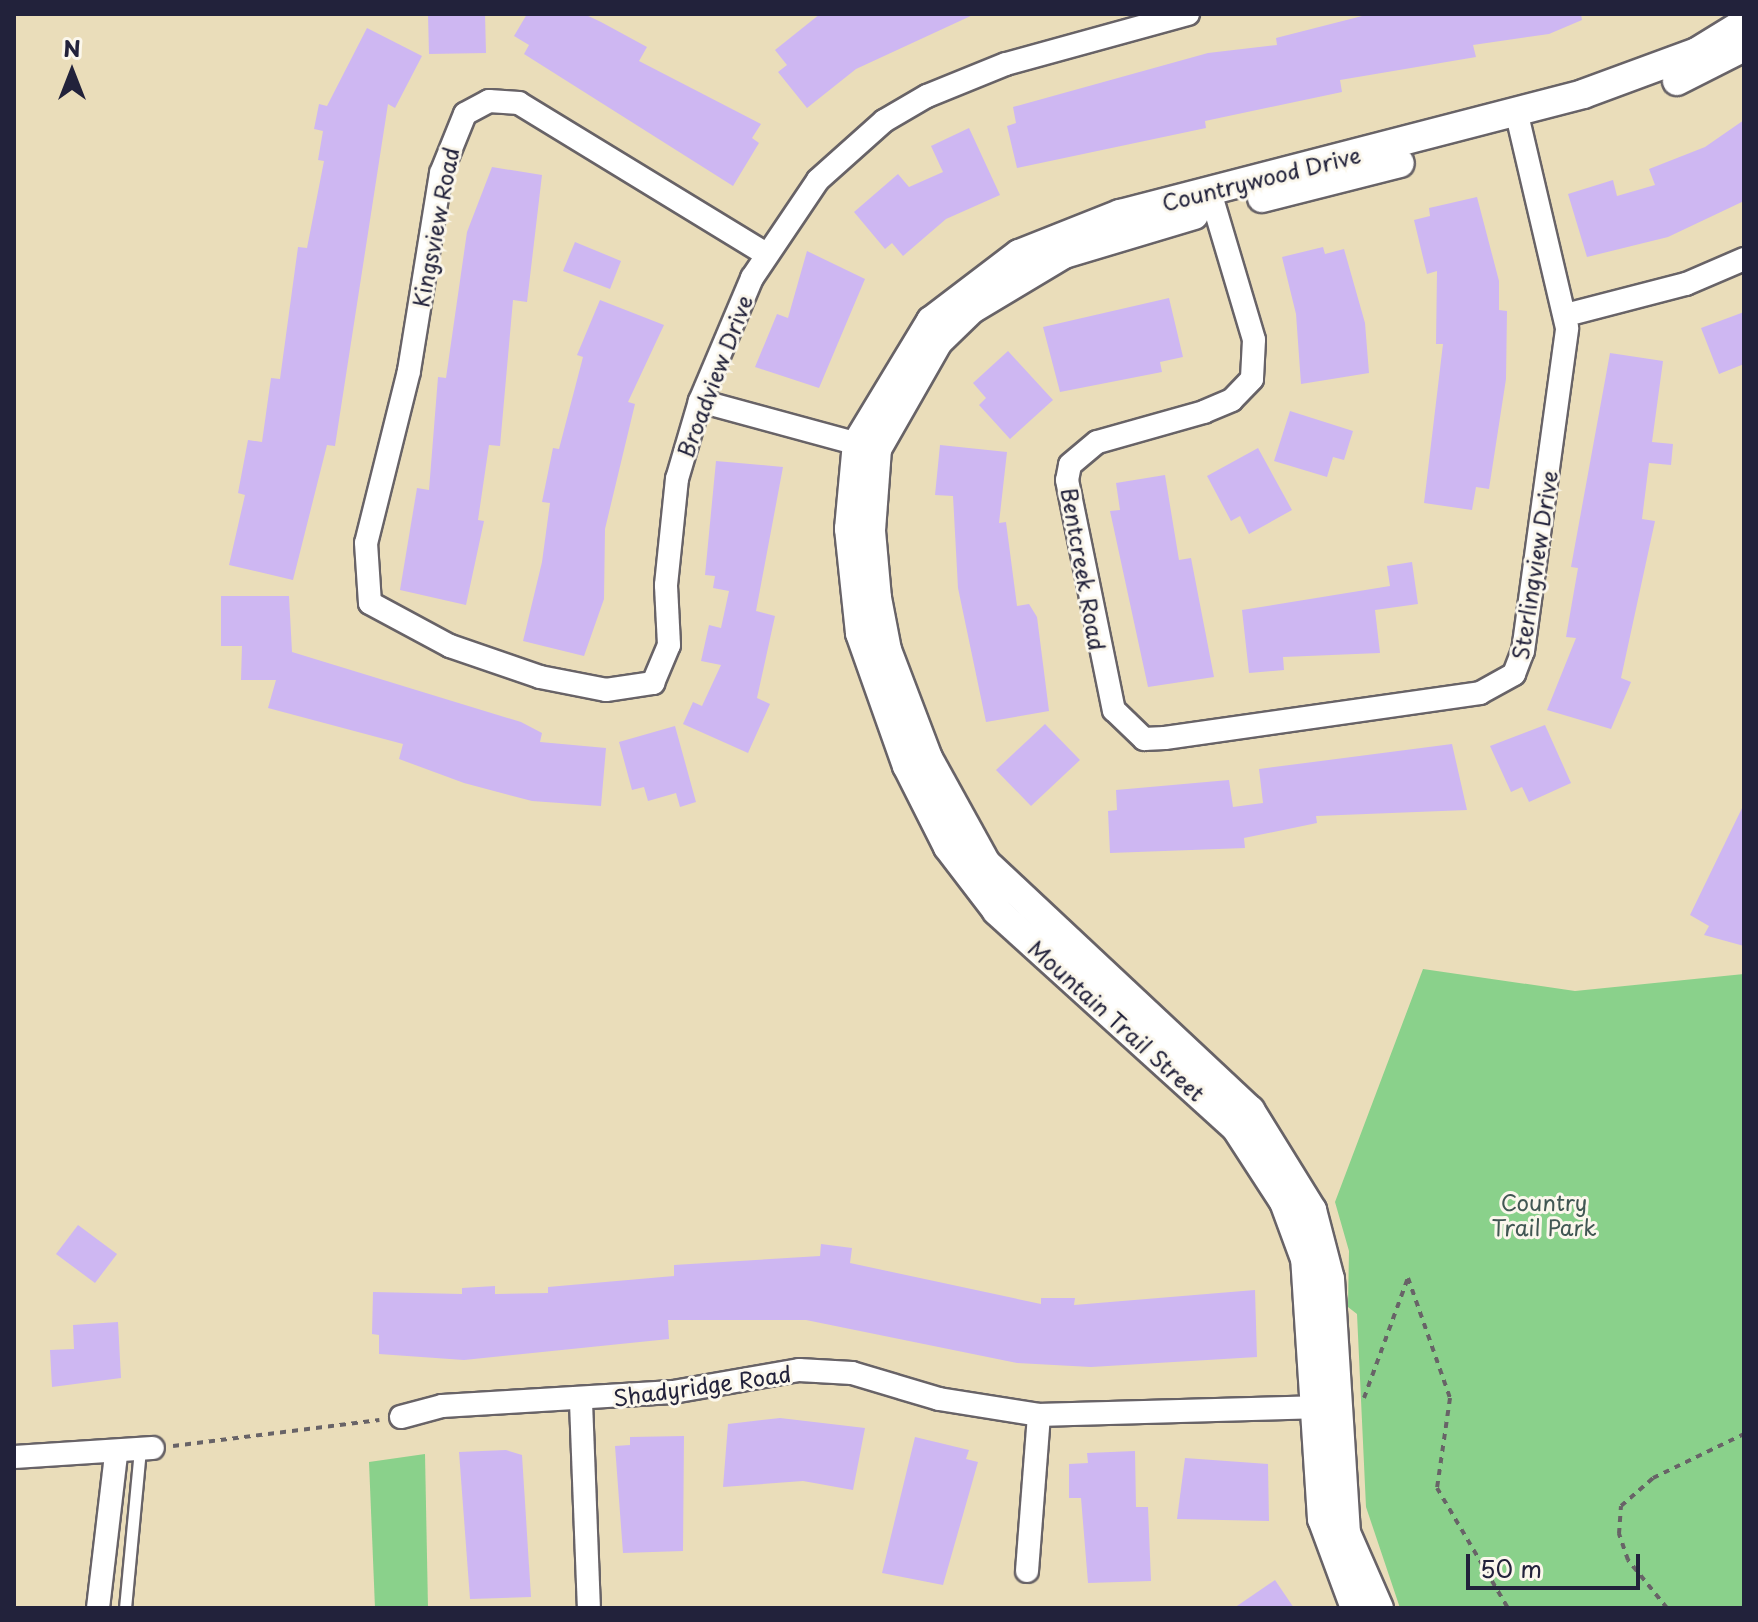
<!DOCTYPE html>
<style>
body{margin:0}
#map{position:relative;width:1758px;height:1622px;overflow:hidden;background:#eaddba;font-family:"Playpen Sans",sans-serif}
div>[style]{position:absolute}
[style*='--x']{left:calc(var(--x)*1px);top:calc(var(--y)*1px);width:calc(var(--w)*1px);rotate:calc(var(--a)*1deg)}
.green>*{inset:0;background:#8ad18b}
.building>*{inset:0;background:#ceb7f2}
.path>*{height:4px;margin-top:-2px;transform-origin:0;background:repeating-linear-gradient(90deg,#686367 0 6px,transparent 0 12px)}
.roads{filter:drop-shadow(2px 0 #686367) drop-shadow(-2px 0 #686367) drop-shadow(0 2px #686367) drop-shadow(0 -2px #686367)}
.service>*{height:11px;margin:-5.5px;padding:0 5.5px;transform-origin:5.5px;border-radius:5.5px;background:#fff}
.minor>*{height:22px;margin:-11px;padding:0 11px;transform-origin:11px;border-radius:11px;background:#fff}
.tertiary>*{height:28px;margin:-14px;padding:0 14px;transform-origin:14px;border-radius:14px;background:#fff}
span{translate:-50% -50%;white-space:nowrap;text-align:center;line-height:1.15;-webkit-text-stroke:6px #fbf7ec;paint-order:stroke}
.street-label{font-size:22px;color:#22223b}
.park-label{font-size:22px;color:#415753}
.frame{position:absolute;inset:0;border:16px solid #22223b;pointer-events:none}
.north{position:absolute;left:32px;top:32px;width:80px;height:80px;-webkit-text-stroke:6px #fbf7ec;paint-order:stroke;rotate:0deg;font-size:22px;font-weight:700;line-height:32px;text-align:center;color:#22223b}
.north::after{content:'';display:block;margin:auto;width:28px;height:36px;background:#22223b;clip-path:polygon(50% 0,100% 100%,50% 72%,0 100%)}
.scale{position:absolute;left:1466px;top:1554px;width:174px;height:36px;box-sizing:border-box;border:4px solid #22223b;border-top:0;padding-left:10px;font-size:24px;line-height:28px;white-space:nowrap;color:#22223b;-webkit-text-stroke:6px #fbf7ec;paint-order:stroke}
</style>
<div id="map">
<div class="green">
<i style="clip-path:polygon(1423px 969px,1575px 991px,1744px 974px,1744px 1608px,1400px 1608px,1366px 1507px,1357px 1314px,1348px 1307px,1349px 1251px,1335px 1202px)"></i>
<i style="clip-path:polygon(425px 1454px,428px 1608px,375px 1608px,369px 1462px)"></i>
</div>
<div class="building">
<i style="clip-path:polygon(428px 14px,485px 14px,486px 53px,429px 54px)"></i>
<i style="clip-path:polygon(527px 14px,584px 14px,601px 22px,647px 47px,639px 61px,761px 124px,752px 138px,759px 143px,733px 186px,524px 54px,529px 45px,514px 36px)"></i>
<i style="clip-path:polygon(820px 14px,975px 14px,856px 69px,807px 108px,778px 72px,787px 65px,775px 50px)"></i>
<i style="clip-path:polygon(1370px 14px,1581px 14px,1582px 20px,1549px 34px,1473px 45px,1476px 57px,1340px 80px,1342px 92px,1205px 121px,1206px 128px,1017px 168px,1007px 126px,1016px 123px,1013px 107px,1208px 53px,1277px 45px,1276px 38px)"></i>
<i style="clip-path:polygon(367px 28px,422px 56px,395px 108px,388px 104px,335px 446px,327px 445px,293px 580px,229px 565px,245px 495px,238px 493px,248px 440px,262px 442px,271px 378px,280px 379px,298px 247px,307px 248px,324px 161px,318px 160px,323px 131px,314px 129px,319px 104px,327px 106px)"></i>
<i style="clip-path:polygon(1744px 120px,1744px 201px,1668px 237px,1587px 257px,1568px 194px,1613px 180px,1617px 196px,1655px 185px,1649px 169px,1705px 147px)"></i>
<i style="clip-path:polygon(969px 128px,1000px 195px,946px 219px,903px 256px,892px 243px,885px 249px,854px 212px,898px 174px,909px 187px,943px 172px,931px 146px)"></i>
<i style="clip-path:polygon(492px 167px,542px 175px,527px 302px,513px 300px,500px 446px,489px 445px,478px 520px,484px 521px,466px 605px,400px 590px,417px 488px,429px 490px,438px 377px,446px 378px,467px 232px)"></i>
<i style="clip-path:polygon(1477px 197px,1499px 281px,1499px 310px,1507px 311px,1506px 379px,1489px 489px,1476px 487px,1472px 510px,1424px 503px,1443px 344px,1436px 344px,1437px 271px,1427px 274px,1414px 220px,1430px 216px,1429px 208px)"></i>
<i style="clip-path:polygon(575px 242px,621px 261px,610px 289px,563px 271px)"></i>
<i style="clip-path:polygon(1323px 247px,1325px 254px,1344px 249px,1365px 323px,1369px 373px,1301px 384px,1296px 314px,1282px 257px)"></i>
<i style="clip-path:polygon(807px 251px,865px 279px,819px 388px,755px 367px,777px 314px,788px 318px)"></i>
<i style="clip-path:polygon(1169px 298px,1183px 357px,1160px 362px,1162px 372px,1060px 392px,1043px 327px)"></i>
<i style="clip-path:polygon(600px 300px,664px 325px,628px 402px,635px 404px,605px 529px,604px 599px,584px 656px,523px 641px,542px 562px,550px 503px,542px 502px,553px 448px,559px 449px,583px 357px,577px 355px)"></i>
<i style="clip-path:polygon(1744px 312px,1744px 364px,1719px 374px,1701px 328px)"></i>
<i style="clip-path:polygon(1008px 351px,1053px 400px,1010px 439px,979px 405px,986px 398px,973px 383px)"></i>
<i style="clip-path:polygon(1610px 353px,1663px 361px,1652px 442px,1673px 444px,1671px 465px,1649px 463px,1642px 519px,1655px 521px,1621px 678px,1631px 682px,1611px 729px,1547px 710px,1576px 638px,1566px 637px,1578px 568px,1571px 567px)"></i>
<i style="clip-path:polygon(1290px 411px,1353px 431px,1344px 460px,1333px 457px,1327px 477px,1274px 461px)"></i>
<i style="clip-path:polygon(940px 445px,1007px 452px,999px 523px,1006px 522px,1017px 606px,1029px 604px,1037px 617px,1049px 711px,986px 722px,958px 588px,953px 496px,935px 495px)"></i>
<i style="clip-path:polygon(1258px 448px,1292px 510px,1249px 534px,1240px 516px,1231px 521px,1207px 476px)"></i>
<i style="clip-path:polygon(716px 461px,783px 467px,756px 611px,775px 616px,757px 698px,770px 704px,748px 753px,683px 724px,693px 702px,702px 706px,721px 665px,701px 661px,709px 625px,721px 628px,729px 591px,713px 588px,715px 576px,705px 575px)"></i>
<i style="clip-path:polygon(1165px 475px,1179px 560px,1191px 558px,1214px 677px,1148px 687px,1110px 511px,1120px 510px,1116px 483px)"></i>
<i style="clip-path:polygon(1412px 562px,1418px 604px,1375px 610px,1380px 653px,1283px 657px,1284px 670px,1249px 673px,1242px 610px,1390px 586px,1387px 566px)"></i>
<i style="clip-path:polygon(221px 596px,289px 596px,292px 652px,521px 722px,542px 733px,540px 742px,606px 748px,601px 806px,532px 801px,464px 783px,399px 759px,403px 744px,268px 708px,276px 680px,241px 680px,242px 646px,221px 646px)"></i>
<i style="clip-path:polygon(1045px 724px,1080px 760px,1031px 806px,996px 770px)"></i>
<i style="clip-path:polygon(1545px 725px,1571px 783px,1529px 802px,1522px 787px,1511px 792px,1490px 746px)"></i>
<i style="clip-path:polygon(675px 726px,696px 802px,680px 807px,676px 793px,648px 801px,644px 787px,632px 790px,619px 742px)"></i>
<i style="clip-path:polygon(1452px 744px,1467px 810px,1316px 816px,1317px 823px,1244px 838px,1245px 848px,1110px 853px,1108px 811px,1117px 810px,1116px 790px,1229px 780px,1233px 807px,1263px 803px,1259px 769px)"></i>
<i style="clip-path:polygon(1744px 804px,1744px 946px,1704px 935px,1709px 926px,1690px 915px)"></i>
<i style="clip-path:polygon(78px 1225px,117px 1254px,95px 1283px,56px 1254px)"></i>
<i style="clip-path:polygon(821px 1244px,852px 1248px,850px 1263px,1041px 1304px,1041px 1298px,1075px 1298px,1074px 1305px,1255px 1290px,1257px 1357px,1091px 1367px,1017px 1363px,806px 1320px,668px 1320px,669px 1339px,464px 1360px,379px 1354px,379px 1335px,372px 1334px,373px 1292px,462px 1294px,462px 1288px,495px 1286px,495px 1294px,548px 1293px,548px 1287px,674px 1276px,674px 1265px,820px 1256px)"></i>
<i style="clip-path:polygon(118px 1322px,121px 1378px,52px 1387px,50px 1350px,74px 1349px,73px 1325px)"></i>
<i style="clip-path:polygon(780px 1418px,865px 1428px,853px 1490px,803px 1481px,723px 1487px,728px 1424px)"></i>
<i style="clip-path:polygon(684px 1436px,683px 1551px,623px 1553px,615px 1446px,630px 1445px,630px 1437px)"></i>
<i style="clip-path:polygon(915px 1437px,969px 1450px,966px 1459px,978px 1462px,943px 1585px,882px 1573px)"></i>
<i style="clip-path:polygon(506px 1450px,522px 1455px,531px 1597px,470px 1599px,459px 1452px)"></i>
<i style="clip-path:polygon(1135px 1451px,1136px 1507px,1148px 1507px,1151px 1581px,1088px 1583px,1081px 1498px,1069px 1498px,1069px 1464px,1088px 1463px,1087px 1453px)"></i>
<i style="clip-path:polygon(1185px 1458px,1268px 1464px,1269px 1521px,1177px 1519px)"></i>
<i style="clip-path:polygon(1275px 1580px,1294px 1608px,1234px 1608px)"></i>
</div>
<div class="path">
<i style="--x:1364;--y:1398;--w:128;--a:-69.9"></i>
<i style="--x:1408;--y:1278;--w:127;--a:70.7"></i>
<i style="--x:1450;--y:1398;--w:91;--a:98.2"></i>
<i style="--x:1437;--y:1488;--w:139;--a:59.4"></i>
<i style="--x:173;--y:1446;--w:208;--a:-7.2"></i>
<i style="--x:1667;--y:1608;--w:62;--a:-129.1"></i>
<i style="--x:1628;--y:1560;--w:28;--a:-109"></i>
<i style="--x:1619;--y:1534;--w:28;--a:-86"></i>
<i style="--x:1621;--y:1506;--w:43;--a:-41.2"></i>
<i style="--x:1653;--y:1478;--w:101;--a:-25.8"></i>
<i style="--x:1742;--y:1608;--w:2;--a:-27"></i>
</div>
<div class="roads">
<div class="service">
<i style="--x:125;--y:1608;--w:159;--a:-84.6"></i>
</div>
<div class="minor">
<i style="--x:1210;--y:192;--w:154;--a:73.4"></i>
<i style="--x:1254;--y:340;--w:39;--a:93"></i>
<i style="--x:1252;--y:379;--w:29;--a:134"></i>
<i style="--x:1232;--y:400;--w:30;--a:157"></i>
<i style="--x:1204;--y:412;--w:111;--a:164.3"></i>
<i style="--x:1097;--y:442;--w:35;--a:140"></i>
<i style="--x:1070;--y:465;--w:15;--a:101"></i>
<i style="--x:1067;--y:480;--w:235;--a:78.5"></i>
<i style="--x:1114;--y:710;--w:42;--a:44"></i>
<i style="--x:1144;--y:739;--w:21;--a:-3"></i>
<i style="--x:1165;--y:738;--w:318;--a:-8.1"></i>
<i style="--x:1480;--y:693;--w:39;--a:-29"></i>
<i style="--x:1514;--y:674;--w:25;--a:-69"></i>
<i style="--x:1523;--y:651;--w:326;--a:-82.2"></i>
<i style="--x:1567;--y:328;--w:220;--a:-103.2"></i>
<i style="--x:766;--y:254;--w:289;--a:-148.6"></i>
<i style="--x:519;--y:103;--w:30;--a:-176"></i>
<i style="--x:489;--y:101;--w:27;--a:152"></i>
<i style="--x:465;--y:114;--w:64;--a:112.1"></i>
<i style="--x:441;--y:173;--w:201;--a:99.2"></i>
<i style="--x:409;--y:371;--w:177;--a:104"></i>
<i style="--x:366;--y:543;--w:60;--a:86.2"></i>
<i style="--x:370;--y:603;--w:91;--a:28.3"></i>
<i style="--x:450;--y:646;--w:95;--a:19"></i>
<i style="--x:540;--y:677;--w:67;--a:11.1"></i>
<i style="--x:606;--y:690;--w:48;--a:-8.5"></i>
<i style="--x:653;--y:683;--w:41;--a:-67.2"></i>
<i style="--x:669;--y:645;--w:60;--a:-92.9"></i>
<i style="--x:666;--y:585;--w:107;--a:-84.1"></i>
<i style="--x:677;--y:479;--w:81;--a:-73.6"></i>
<i style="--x:700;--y:401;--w:134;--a:-67.1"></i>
<i style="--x:752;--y:278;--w:118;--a:-56"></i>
<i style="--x:818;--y:180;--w:89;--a:-41.8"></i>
<i style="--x:884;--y:121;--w:50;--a:-30.2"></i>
<i style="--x:927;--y:96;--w:85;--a:-22.1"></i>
<i style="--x:1006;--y:64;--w:189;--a:-15.4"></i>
<i style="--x:1566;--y:315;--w:124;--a:-14.5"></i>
<i style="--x:1686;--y:284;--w:63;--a:-23.3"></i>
<i style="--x:700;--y:401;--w:179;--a:15.2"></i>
<i style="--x:581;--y:1402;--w:206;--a:87.8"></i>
<i style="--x:401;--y:1417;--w:42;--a:-15"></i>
<i style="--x:442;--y:1406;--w:231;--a:-3.5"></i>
<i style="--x:673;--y:1392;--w:128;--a:-9.9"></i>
<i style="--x:799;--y:1370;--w:53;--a:3.2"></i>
<i style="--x:852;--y:1373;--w:91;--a:16.6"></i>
<i style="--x:939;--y:1399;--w:101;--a:9.1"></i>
<i style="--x:1039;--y:1415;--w:291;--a:-1.6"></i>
<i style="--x:14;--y:1457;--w:139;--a:-3.7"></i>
<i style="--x:1027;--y:1571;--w:156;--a:-85.6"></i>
<i style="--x:98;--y:1608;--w:154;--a:-83.3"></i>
</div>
<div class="tertiary">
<i style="--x:1677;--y:81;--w:75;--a:-26.9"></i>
<i style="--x:1262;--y:198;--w:142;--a:-14.2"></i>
<i style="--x:1194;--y:215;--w:136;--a:163.3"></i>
<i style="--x:1064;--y:254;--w:107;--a:149.1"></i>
<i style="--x:972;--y:309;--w:47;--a:135.9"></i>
<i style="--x:938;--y:342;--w:123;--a:119.7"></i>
<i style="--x:877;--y:449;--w:82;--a:94.2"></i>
<i style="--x:871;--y:531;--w:67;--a:84.9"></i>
<i style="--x:877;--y:598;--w:53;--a:79.1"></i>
<i style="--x:887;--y:650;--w:116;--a:69.2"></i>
<i style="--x:928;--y:758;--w:120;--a:61.1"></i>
<i style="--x:986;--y:863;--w:362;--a:43.1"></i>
<i style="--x:1250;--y:1110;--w:118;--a:58.2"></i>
<i style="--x:1312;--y:1210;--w:71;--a:75.4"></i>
<i style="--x:1330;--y:1279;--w:255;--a:86.4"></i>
<i style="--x:1346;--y:1533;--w:82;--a:66.3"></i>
<i style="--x:1355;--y:1608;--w:95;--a:-110.3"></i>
<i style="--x:1322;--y:1519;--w:261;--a:-93.7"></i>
<i style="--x:1305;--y:1259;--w:61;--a:-110.2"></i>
<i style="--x:1284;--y:1202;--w:88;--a:-123"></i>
<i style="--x:1236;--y:1128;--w:323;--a:-137.8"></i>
<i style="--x:997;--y:911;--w:81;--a:-127.4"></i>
<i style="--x:948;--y:847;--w:91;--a:-116.8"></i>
<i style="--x:907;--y:766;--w:141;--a:-109.5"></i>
<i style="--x:860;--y:633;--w:105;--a:-96"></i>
<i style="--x:849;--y:529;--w:86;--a:-84.7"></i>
<i style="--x:857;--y:443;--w:143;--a:-58.8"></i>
<i style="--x:931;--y:321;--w:111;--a:-37.3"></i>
<i style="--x:1019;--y:254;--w:109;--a:-21.6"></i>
<i style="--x:1120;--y:214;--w:478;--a:-14.5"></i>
<i style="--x:1583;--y:94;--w:121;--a:-20.2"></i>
<i style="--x:1697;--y:52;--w:55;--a:-31.7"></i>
</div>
</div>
<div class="street-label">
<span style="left:1261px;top:178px;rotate:-14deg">Countrywood Drive</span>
<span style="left:435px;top:227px;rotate:-79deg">Kingsview Road</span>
<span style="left:714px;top:376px;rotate:-69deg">Broadview Drive</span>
<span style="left:1534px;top:565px;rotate:-81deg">Sterlingview Drive</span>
<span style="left:1084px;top:569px;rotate:80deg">Bentcreek Road</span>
<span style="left:1117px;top:1020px;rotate:42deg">Mountain Trail Street</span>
<span style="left:702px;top:1385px;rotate:-8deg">Shadyridge Road</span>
</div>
<div class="park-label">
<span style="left:1544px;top:1214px">Country<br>Trail Park</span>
</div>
<div class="frame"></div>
<div class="north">N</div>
<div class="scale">50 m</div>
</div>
